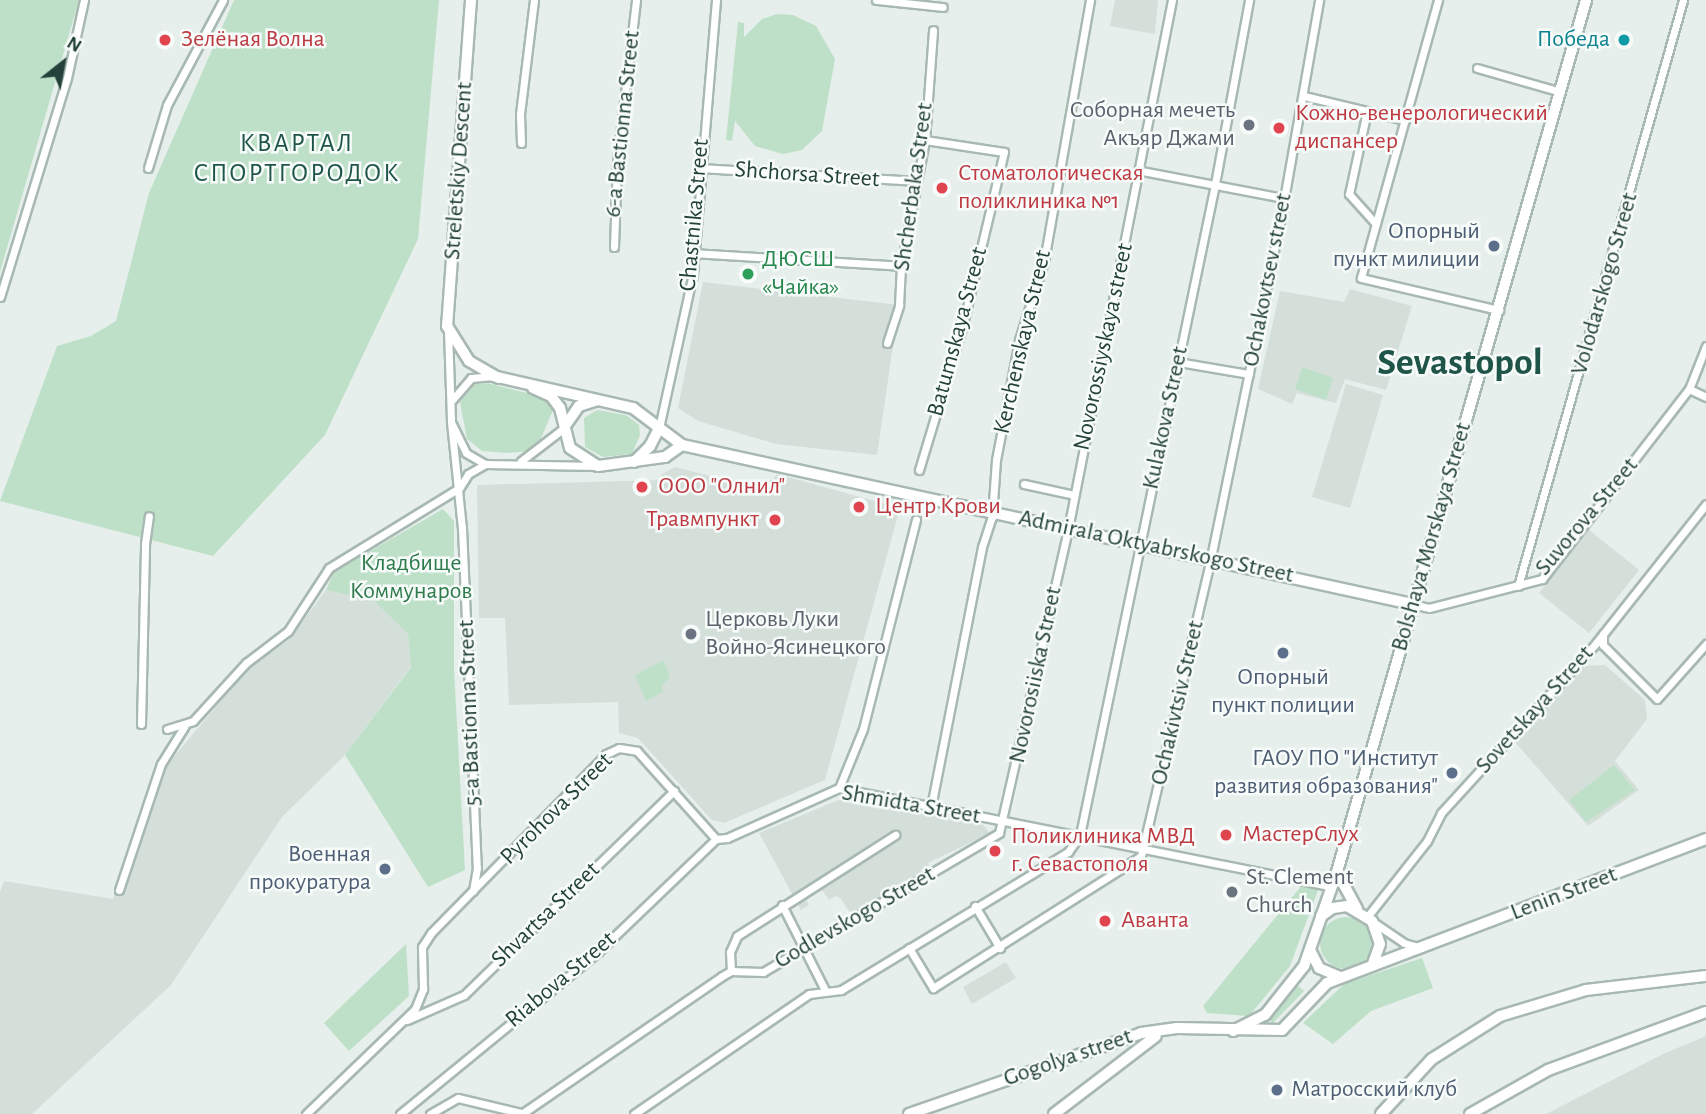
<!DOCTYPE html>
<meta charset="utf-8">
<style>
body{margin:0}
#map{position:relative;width:1706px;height:1114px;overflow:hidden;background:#e6efeb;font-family:"Alegreya Sans",sans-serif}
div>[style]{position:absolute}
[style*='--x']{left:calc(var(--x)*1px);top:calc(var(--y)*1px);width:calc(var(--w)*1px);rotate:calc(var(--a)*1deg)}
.built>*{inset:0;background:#d4dfda}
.green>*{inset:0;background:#bfe0c8}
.round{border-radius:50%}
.roads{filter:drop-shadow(2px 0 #a8b8b2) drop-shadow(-2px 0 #a8b8b2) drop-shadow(0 2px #a8b8b2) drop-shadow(0 -2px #a8b8b2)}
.street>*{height:7px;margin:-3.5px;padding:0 3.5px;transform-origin:3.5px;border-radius:3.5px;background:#fff}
.secondary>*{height:10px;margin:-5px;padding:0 5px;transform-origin:5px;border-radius:5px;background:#fff}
.dots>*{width:19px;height:19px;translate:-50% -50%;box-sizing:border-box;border:4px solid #f7fbf9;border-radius:50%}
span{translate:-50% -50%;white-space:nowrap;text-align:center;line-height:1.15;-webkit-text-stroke:5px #f7fbf9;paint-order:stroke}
.health-label{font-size:24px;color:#be3a42}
.left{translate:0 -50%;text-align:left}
.right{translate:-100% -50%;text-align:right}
.culture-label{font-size:24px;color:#0d838f}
.worship-label{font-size:24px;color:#5b616d}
.street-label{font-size:24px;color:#24423a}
.service-label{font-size:24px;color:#4e5e75}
.leisure-label{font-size:24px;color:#27864d}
.park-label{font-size:24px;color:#2d7a4b}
.neighbourhood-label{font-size:26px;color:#1f5548;letter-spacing:2px}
.town-label{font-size:38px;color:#1f5548;font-weight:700}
.north{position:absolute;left:28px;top:28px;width:70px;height:70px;-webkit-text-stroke:5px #f7fbf9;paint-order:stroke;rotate:31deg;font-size:19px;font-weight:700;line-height:28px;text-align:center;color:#24423a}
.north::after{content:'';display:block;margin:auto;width:24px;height:32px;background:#24423a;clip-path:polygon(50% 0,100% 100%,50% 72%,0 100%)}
</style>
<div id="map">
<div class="built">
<i style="clip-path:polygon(1115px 0,1158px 0,1155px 34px,1110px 26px)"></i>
<i style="clip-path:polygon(703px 282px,899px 305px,877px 455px,776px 444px,698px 421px,678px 408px)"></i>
<i style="clip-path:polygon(1350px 289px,1412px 306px,1386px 390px,1345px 379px,1336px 403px,1297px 393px,1292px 404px,1258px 389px,1280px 291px,1344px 302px)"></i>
<i style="clip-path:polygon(1346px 384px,1383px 395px,1350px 508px,1312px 497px)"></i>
<i style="clip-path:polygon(675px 467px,734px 482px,773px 480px,777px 474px,900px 508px,825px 780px,724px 823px,712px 820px,638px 738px,619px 733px,618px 702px,509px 705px,505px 618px,479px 618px,477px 485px,663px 480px,661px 475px)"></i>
<i style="clip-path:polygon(1589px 530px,1639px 570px,1589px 633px,1539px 593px)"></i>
<i style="clip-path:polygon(326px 590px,373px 600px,408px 634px,411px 666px,345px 755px,282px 817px,171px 985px,32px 1114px,0 1114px,0 892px,4px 881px,113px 899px,162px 758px,171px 760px,248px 669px,289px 640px)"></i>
<i style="clip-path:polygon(1605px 665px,1645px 700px,1647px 719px,1615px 761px,1639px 790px,1588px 826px,1515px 742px,1583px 666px)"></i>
<i style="clip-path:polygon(843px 798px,983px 825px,990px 833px,928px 863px,930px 869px,851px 914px,841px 899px,836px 896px,829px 900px,822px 890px,806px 898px,809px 905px,801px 910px,759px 833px)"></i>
<i style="clip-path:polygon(1006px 962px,1016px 978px,972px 1004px,963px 987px)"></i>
<i style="clip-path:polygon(1706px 1036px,1706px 1114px,1546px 1114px,1665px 1053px)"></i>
</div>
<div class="green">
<i style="clip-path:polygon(0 0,79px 0,0 272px)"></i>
<i style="clip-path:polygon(234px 0,439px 0,418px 239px,325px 435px,213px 556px,0 501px,57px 346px,91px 336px,116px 321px,149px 193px)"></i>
<i style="clip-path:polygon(777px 14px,793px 15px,816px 26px,835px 59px,822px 131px,802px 150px,783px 154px,755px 146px,735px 121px,732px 141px,726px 140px,738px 22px,744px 23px,744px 37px,762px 19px)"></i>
<i style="clip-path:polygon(1302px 367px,1333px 378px,1326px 400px,1295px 389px)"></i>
<i style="clip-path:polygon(487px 383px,542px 397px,553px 410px,539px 443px,528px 451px,507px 453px,482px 451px,467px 439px,460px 402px,475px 384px)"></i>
<i style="clip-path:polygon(597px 410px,626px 415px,639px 425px,640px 435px,632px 454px,603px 457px,585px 447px,584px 418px)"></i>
<i style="clip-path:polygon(443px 509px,454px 521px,454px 669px,465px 870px,428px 887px,345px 755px,411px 667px,408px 634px,373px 600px,326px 590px,334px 572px)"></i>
<i style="clip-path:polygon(664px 660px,670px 678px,662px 685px,663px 692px,646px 701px,635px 675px)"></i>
<i style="clip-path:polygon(1614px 765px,1635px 790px,1586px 822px,1569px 800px)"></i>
<i style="clip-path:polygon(1303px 884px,1318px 890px,1290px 966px,1249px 1016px,1207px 1013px,1203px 1006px)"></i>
<i class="round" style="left:1320px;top:917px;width:52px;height:52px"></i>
<i style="clip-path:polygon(406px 944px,409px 996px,349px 1051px,324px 1023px)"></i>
<i style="clip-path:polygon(1422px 958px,1433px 988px,1371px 1011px,1333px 1044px,1303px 1023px,1344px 984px)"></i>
<i style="clip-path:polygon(1298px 986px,1304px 991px,1272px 1024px,1270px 1019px)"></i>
</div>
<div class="roads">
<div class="street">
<i style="--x:876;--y:0;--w:67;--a:6"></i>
<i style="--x:1438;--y:0;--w:288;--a:105.5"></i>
<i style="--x:1361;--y:278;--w:142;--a:13.1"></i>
<i style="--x:1477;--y:68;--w:87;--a:15.9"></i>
<i style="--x:1304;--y:96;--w:104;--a:13.4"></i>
<i style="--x:1367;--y:111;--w:85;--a:102.2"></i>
<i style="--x:1349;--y:194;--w:40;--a:48"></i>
<i style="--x:521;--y:143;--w:29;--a:-92"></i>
<i style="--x:520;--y:114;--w:115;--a:-83"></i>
<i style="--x:148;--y:168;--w:66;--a:-73.2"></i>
<i style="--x:167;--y:105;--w:119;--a:-61.9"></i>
<i style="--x:699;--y:168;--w:216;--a:3.4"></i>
<i style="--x:1142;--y:171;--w:145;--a:10.8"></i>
<i style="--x:614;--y:247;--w:87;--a:-88"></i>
<i style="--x:617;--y:160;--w:161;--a:-83.2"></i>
<i style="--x:691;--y:253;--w:210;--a:3.5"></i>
<i style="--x:0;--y:297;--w:229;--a:-73"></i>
<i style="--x:67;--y:78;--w:80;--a:-77.7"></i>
<i style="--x:448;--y:330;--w:92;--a:88.1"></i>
<i style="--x:451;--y:422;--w:34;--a:64"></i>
<i style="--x:466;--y:453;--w:22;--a:30"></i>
<i style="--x:485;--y:464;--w:112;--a:1"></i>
<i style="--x:887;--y:343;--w:40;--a:-72"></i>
<i style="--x:899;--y:305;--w:39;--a:-87"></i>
<i style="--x:901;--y:266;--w:128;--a:-79.2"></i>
<i style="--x:925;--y:140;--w:110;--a:-85.8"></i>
<i style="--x:1178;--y:362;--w:72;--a:9.6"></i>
<i style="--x:1689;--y:389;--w:19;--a:25"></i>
<i style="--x:452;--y:400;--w:29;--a:-49"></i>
<i style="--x:471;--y:378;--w:22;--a:-5"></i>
<i style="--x:451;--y:422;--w:107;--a:84.1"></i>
<i style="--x:462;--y:528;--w:340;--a:87.5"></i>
<i style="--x:477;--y:868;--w:23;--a:100"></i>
<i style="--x:659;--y:428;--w:158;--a:-77.6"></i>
<i style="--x:693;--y:274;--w:275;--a:-85.2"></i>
<i style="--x:521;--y:461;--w:54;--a:-37.5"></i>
<i style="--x:919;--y:470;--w:148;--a:-73.2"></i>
<i style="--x:962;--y:328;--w:181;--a:-76.6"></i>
<i style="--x:1004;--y:152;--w:80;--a:-171.4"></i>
<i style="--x:1024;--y:484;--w:51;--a:12.4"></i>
<i style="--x:460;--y:487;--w:15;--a:-58"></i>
<i style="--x:468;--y:474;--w:20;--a:-30"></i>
<i style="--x:1518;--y:586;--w:609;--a:-74.27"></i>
<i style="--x:1412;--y:604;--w:17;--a:13"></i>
<i style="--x:1429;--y:608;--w:117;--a:-14.4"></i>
<i style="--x:1542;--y:579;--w:240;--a:-52.3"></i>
<i style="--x:1689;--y:389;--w:46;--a:-68.4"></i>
<i style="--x:1603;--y:634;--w:11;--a:90"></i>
<i style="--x:1603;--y:645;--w:76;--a:45"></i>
<i style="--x:1657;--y:699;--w:74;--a:-48.3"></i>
<i style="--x:141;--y:724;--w:180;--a:-88.7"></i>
<i style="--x:145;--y:544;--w:28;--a:-82"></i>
<i style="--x:167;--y:729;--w:27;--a:-17"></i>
<i style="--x:193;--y:721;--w:79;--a:-47.6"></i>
<i style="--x:246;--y:663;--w:53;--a:-37.3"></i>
<i style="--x:288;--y:631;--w:75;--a:-56.9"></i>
<i style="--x:329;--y:568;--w:153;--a:-31.6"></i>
<i style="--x:839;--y:788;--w:64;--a:-67.9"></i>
<i style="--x:863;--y:729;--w:216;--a:-75.8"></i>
<i style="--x:931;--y:807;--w:265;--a:-78.9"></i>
<i style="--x:982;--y:547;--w:32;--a:-72"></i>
<i style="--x:992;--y:517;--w:57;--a:-86"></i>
<i style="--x:996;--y:460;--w:122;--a:-79.1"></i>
<i style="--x:1019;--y:340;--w:83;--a:-72.4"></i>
<i style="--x:1044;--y:261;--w:265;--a:-80"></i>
<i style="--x:716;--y:839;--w:11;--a:-5"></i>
<i style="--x:727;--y:838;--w:123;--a:-24.1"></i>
<i style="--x:839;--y:788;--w:500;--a:11.3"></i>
<i style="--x:119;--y:890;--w:133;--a:-71.6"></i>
<i style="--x:161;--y:764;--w:44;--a:-58.1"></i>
<i style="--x:782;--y:905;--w:95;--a:63.2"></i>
<i style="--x:975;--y:906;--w:49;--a:59.2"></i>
<i style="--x:1367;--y:917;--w:97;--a:-51.7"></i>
<i style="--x:1427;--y:841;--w:31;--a:-63"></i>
<i style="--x:1441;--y:813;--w:230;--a:-47.6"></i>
<i style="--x:1596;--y:643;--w:177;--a:-51.6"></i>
<i style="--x:1373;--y:922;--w:37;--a:34"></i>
<i style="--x:1404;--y:943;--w:18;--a:16"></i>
<i style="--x:909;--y:948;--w:47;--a:59"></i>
<i style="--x:933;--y:988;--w:246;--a:-32.4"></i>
<i style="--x:1141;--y:856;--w:297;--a:-76.8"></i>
<i style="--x:1209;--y:567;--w:369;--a:-78.4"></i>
<i style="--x:1283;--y:205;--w:208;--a:-80"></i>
<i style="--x:731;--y:971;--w:19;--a:-93"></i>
<i style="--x:730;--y:952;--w:17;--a:-66"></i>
<i style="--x:737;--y:936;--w:188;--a:-32.6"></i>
<i style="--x:407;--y:1020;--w:62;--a:-23.7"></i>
<i style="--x:464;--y:995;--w:293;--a:-44.2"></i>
<i style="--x:523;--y:1113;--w:242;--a:-34.5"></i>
<i style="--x:722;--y:976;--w:10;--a:-29"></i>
<i style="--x:731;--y:971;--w:32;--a:2"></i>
<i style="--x:763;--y:972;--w:274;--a:-30.5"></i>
<i style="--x:999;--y:833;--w:312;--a:-77.2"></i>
<i style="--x:1068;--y:529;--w:539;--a:-78.88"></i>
<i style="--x:306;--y:1114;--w:151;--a:-43.9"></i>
<i style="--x:415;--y:1009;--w:22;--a:-68"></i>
<i style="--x:423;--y:989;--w:42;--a:-91.4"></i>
<i style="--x:422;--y:947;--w:17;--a:-57"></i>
<i style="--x:431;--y:933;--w:250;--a:-45.6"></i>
<i style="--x:606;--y:754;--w:14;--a:-25"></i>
<i style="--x:619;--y:748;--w:18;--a:9"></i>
<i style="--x:637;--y:751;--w:118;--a:48.1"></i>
<i style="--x:400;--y:1114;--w:256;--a:-39.3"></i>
<i style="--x:598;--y:952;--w:163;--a:-43.8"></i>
<i style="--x:430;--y:1114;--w:32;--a:-30"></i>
<i style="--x:458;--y:1098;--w:69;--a:13.4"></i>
<i style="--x:634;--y:1114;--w:212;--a:-34.4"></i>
<i style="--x:809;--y:994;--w:32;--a:-7"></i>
<i style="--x:841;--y:990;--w:266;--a:-31.3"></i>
<i style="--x:1068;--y:852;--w:21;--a:-55"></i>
<i style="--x:1080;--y:835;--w:665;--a:-78.28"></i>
<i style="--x:1215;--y:184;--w:187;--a:-79.5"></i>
</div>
<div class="secondary">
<i style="--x:471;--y:0;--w:327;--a:94.2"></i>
<i style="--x:447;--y:326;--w:41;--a:57.8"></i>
<i style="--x:469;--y:361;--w:34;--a:30"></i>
<i style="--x:493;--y:376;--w:144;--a:12.9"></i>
<i style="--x:633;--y:408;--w:61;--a:37.1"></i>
<i style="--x:682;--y:445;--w:747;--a:12.29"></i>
<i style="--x:533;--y:388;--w:20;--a:24"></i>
<i style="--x:551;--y:396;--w:15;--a:53"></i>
<i style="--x:560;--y:408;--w:41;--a:76"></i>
<i style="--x:570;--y:448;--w:33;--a:33"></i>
<i style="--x:598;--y:466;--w:68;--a:-7.7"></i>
<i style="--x:665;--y:457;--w:21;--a:-35"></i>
<i style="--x:565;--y:426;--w:24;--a:-55"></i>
<i style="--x:579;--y:406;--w:19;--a:-18"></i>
<i style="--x:634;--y:462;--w:23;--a:-45"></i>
<i style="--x:650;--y:446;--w:20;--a:-63"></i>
<i style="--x:1337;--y:872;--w:42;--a:61.6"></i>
<i style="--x:1321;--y:916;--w:14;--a:-34"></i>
<i style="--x:1333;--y:908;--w:14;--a:-8"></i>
<i style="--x:1347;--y:906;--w:29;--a:31"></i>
<i style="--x:1372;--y:921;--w:24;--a:71"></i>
<i style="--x:1380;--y:944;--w:23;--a:110"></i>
<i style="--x:1310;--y:950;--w:20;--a:63"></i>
<i style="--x:1319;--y:968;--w:23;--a:23"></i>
<i style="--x:1233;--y:1031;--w:36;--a:-27"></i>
<i style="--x:1265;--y:1015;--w:63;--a:-51.5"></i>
<i style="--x:1304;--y:966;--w:100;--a:-70.7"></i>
<i style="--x:1337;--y:872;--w:907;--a:-74.06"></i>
<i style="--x:909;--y:1114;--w:246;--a:-19.2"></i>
<i style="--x:1141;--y:1033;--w:36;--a:-8"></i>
<i style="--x:1177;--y:1028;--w:105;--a:1.1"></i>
<i style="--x:1282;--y:1030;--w:65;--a:-46.2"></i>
<i style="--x:1327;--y:983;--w:405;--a:-20.8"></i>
<i style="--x:1054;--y:1114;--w:128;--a:-37.4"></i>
<i style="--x:1381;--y:1114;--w:75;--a:-47.2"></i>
<i style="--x:1432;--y:1059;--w:80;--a:-32.3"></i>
<i style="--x:1500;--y:1016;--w:90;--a:-16.8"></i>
<i style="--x:1586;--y:990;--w:121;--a:-6.7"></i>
<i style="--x:1470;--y:1114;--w:90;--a:-29.4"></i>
<i style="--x:1548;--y:1070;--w:168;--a:-20.2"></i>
</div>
</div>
<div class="dots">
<i style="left:165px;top:40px;background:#e0444e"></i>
<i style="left:1624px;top:40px;background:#0f9aa8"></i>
<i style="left:1249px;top:125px;background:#6b7280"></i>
<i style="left:1279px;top:128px;background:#e0444e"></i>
<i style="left:942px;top:188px;background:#e0444e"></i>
<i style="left:1494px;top:246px;background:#5c6f8a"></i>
<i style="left:748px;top:274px;background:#2e9e5b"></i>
<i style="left:642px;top:487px;background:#e0444e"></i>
<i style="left:859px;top:507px;background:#e0444e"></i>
<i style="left:775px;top:520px;background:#e0444e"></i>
<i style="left:691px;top:634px;background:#6b7280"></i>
<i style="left:1283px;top:653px;background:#5c6f8a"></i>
<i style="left:1452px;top:773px;background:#5c6f8a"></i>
<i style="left:1226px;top:835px;background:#e0444e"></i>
<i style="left:995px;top:851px;background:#e0444e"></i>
<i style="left:385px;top:869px;background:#5c6f8a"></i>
<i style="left:1232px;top:892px;background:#6b7280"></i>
<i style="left:1105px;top:921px;background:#e0444e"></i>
<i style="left:1277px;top:1090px;background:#5c6f8a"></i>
</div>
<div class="health-label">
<span class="left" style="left:181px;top:40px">Зелёная Волна</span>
<span class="left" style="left:1295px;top:128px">Кожно-венерологический<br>диспансер</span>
<span class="left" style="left:958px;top:188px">Стоматологическая<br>поликлиника №1</span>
<span class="left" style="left:658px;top:487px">ООО "Олнил"</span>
<span class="left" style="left:875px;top:507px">Центр Крови</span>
<span class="right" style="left:759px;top:520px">Травмпункт</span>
<span class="left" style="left:1242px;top:835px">МастерСлух</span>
<span class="left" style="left:1011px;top:851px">Поликлиника МВД<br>г. Севастополя</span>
<span class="left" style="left:1121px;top:921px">Аванта</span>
</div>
<div class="culture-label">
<span class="right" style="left:1610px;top:40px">Победа</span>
</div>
<div class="worship-label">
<span class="right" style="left:1235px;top:125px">Соборная мечеть<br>Акъяр Джами</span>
<span class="left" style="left:705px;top:634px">Церковь Луки<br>Войно-Ясинецкого</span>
<span class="left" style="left:1246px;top:892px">St. Clement<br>Church</span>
</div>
<div class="street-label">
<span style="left:623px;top:124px;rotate:-84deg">6-a Bastionna Street</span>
<span style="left:459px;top:171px;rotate:-86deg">Streletskiy Descent</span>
<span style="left:807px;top:175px;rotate:4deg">Shchorsa Street</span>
<span style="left:914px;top:187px;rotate:-82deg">Shcherbaka Street</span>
<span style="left:695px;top:215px;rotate:-85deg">Chastnika Street</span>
<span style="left:1268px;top:280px;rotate:-79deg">Ochakovtsev street</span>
<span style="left:1605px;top:284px;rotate:-74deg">Volodarskogo Street</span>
<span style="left:958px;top:332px;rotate:-75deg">Batumskaya Street</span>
<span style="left:1023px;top:342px;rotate:-77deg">Kerchenskaya Street</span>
<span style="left:1104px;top:347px;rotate:-78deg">Novorossiyskaya street</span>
<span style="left:1166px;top:418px;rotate:-78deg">Kulakova Street</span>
<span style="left:1587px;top:517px;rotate:-50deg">Suvorova Street</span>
<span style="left:1432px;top:537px;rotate:-74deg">Bolshaya Morskaya Street</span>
<span style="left:1156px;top:547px;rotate:12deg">Admirala Oktyabrskogo Street</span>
<span style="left:1036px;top:675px;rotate:-78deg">Novorosiiska Street</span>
<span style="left:1178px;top:703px;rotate:-77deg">Ochakivtsiv Street</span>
<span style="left:1535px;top:710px;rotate:-48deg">Sovetskaya Street</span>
<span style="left:470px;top:713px;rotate:-92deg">5-a Bastionna Street</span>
<span style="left:911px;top:805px;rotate:10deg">Shmidta Street</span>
<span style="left:557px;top:809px;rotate:-45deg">Pyrohova Street</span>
<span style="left:1564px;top:894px;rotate:-21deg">Lenin Street</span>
<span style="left:546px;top:915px;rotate:-44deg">Shvartsa Street</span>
<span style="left:855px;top:918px;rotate:-30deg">Godlevskogo Street</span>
<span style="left:561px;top:980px;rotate:-40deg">Riabova Street</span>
<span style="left:1068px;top:1058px;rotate:-19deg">Gogolya street</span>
</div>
<div class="service-label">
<span class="right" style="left:1480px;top:246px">Опорный<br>пункт милиции</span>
<span style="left:1283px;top:692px">Опорный<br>пункт полиции</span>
<span class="right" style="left:1438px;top:773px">ГАОУ ПО "Институт<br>развития образования"</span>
<span class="right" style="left:371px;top:869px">Военная<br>прокуратура</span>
<span class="left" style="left:1291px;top:1090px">Матросский клуб</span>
</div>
<div class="leisure-label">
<span class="left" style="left:762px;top:274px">ДЮСШ<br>«Чайка»</span>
</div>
<div class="park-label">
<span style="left:411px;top:578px">Кладбище<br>Коммунаров</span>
</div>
<div class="neighbourhood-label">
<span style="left:297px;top:159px">КВАРТАЛ<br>СПОРТГОРОДОК</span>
</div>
<div class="town-label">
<span style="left:1460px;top:364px">Sevastopol</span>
</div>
<div class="north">N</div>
</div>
